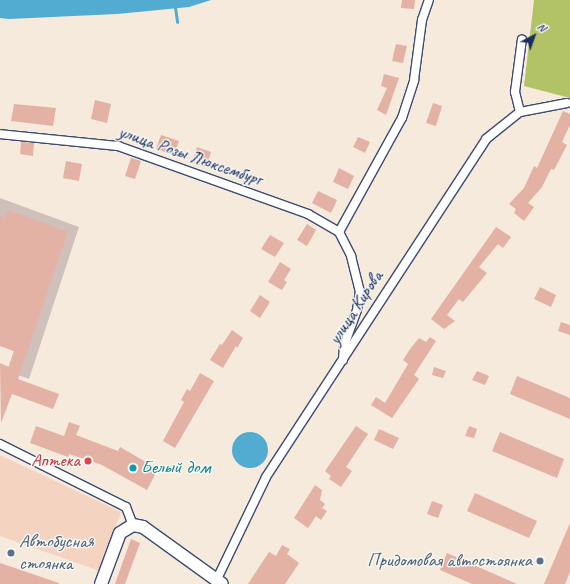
<!DOCTYPE html>
<meta charset="utf-8">
<style>
body{margin:0}
#map{position:relative;width:570px;height:584px;overflow:hidden;background:#f5eadb;font-family:Caveat,sans-serif}
div>[style]{position:absolute}
[style*='--x']{left:calc(var(--x)*1px);top:calc(var(--y)*1px);width:calc(var(--w)*1px);rotate:calc(var(--a)*1deg)}
.built>*{inset:0;background:#f4d3c1}
.industrial>*{inset:0;background:#d0c0bc}
.green>*{inset:0;background:#b2c367}
.water>*{inset:0;background:#52abd0}
.round{border-radius:50%}
.stream>*{height:3px;margin:-1.5px;padding:0 1.5px;transform-origin:1.5px;border-radius:1.5px;background:#52abd0}
.building>*{inset:0;background:#e4b1a5}
.roads{filter:drop-shadow(1px 0 #3c4b71) drop-shadow(-1px 0 #3c4b71) drop-shadow(0 1px #3c4b71) drop-shadow(0 -1px #3c4b71)}
.street>*{height:8px;margin:-4px;padding:0 4px;transform-origin:4px;border-radius:4px;background:#fff}
.secondary>*{height:12px;margin:-6px;padding:0 6px;transform-origin:6px;border-radius:6px;background:#fff}
.dots>*{width:11px;height:11px;translate:-50% -50%;box-sizing:border-box;border:2px solid #f6f6f2;border-radius:50%}
span{translate:-50% -50%;white-space:nowrap;text-align:center;line-height:1.15;-webkit-text-stroke:3px #f6f6f2;paint-order:stroke}
.street-label{font-size:19px;color:#1b2f5e}
.health-label{font-size:19px;color:#be3a42}
.right{translate:-100% -50%;text-align:right}
.culture-label{font-size:19px;color:#0d838f}
.left{translate:0 -50%;text-align:left}
.service-label{font-size:19px;color:#4e5e75}
.north{position:absolute;left:514px;top:16px;width:40px;height:40px;-webkit-text-stroke:3px #f6f6f2;paint-order:stroke;rotate:41deg;font-size:11px;font-weight:700;line-height:16px;text-align:center;color:#1b2f5e}
.north::after{content:'';display:block;margin:auto;width:14px;height:18px;background:#1b2f5e;clip-path:polygon(50% 0,100% 100%,50% 72%,0 100%)}
</style>
<div id="map">
<div class="built">
<i style="clip-path:polygon(0 455px,121px 512px,100px 571px,0 536px)"></i>
</div>
<div class="industrial">
<i style="clip-path:polygon(0 198px,79px 227px,29px 379px,7px 371px,14px 351px,0 346px)"></i>
</div>
<div class="green">
<i style="clip-path:polygon(534px 0,570px 0,570px 98px,524px 86px)"></i>
</div>
<div class="water">
<i style="clip-path:polygon(0 0,211px 0,189px 7px,117px 14px,9px 19px,0 18px)"></i>
<i class="round" style="left:232px;top:432px;width:36px;height:36px"></i>
</div>
<div class="stream">
<i style="--x:174;--y:0;--w:22;--a:82"></i>
</div>
<div class="building">
<i style="clip-path:polygon(402px 0,415px 0,414px 9px,401px 8px)"></i>
<i style="clip-path:polygon(396px 44px,407px 46px,403px 63px,392px 61px)"></i>
<i style="clip-path:polygon(384px 74px,399px 78px,386px 115px,377px 110px,387px 88px,381px 86px)"></i>
<i style="clip-path:polygon(95px 100px,111px 104px,107px 123px,91px 119px)"></i>
<i style="clip-path:polygon(433px 103px,442px 106px,436px 126px,426px 123px)"></i>
<i style="clip-path:polygon(14px 104px,56px 108px,53px 126px,11px 121px)"></i>
<i style="clip-path:polygon(563px 111px,570px 114px,570px 125px,562px 142px,567px 145px,554px 170px,551px 169px,542px 187px,528px 203px,534px 207px,524px 221px,514px 213px,516px 209px,509px 204px,524px 188px,534px 166px,537px 168px)"></i>
<i style="clip-path:polygon(161px 135px,179px 141px,174px 155px,156px 149px)"></i>
<i style="clip-path:polygon(358px 137px,370px 142px,365px 153px,353px 147px)"></i>
<i style="clip-path:polygon(21px 142px,34px 143px,33px 156px,20px 154px)"></i>
<i style="clip-path:polygon(197px 147px,211px 152px,206px 167px,192px 163px)"></i>
<i style="clip-path:polygon(131px 158px,141px 161px,135px 179px,125px 176px)"></i>
<i style="clip-path:polygon(66px 161px,82px 164px,79px 181px,63px 178px)"></i>
<i style="clip-path:polygon(339px 168px,354px 176px,348px 189px,333px 182px)"></i>
<i style="clip-path:polygon(318px 191px,337px 200px,331px 213px,312px 203px)"></i>
<i style="clip-path:polygon(8px 210px,68px 232px,18px 379px,59px 394px,53px 409px,12px 394px,1px 423px,0 363px,9px 367px,14px 351px,0 346px,0 216px,5px 218px)"></i>
<i style="clip-path:polygon(307px 224px,316px 230px,307px 246px,297px 240px)"></i>
<i style="clip-path:polygon(496px 227px,511px 237px,503px 248px,498px 244px,479px 267px,487px 273px,463px 302px,459px 299px,447px 315px,455px 321px,444px 329px,431px 319px)"></i>
<i style="clip-path:polygon(270px 235px,284px 243px,275px 257px,261px 249px)"></i>
<i style="clip-path:polygon(280px 262px,291px 269px,284px 280px,287px 282px,282px 290px,268px 282px)"></i>
<i style="clip-path:polygon(540px 287px,556px 295px,551px 307px,534px 299px)"></i>
<i style="clip-path:polygon(260px 295px,270px 302px,260px 318px,250px 311px)"></i>
<i style="clip-path:polygon(561px 322px,570px 325px,570px 335px,558px 331px)"></i>
<i style="clip-path:polygon(232px 330px,243px 338px,237px 348px,236px 346px,223px 368px,210px 360px,220px 344px,222px 345px)"></i>
<i style="clip-path:polygon(430px 337px,436px 341px,414px 375px,419px 379px,392px 418px,371px 405px,376px 397px,385px 403px,408px 364px,403px 360px,410px 349px,419px 338px,426px 342px)"></i>
<i style="clip-path:polygon(434px 367px,446px 371px,443px 378px,432px 375px)"></i>
<i style="clip-path:polygon(477px 371px,489px 376px,485px 385px,472px 380px)"></i>
<i style="clip-path:polygon(200px 373px,214px 381px,175px 448px,163px 441px,184px 402px,181px 400px,187px 389px,190px 391px)"></i>
<i style="clip-path:polygon(517px 376px,570px 398px,570px 419px,510px 394px)"></i>
<i style="clip-path:polygon(69px 422px,80px 426px,76px 435px,118px 451px,120px 447px,158px 469px,147px 490px,102px 465px,69px 454px,68px 457px,30px 443px,36px 426px,64px 436px)"></i>
<i style="clip-path:polygon(356px 426px,368px 434px,346px 467px,352px 471px,341px 487px,329px 479px,331px 476px,325px 471px)"></i>
<i style="clip-path:polygon(469px 426px,477px 429px,474px 438px,465px 436px)"></i>
<i style="clip-path:polygon(379px 429px,399px 438px,393px 449px,374px 440px)"></i>
<i style="clip-path:polygon(500px 432px,564px 459px,557px 478px,492px 451px)"></i>
<i style="clip-path:polygon(315px 485px,322px 490px,320px 500px,325px 504px,322px 508px,327px 511px,321px 520px,316px 516px,308px 528px,294px 518px)"></i>
<i style="clip-path:polygon(475px 493px,537px 521px,529px 538px,467px 511px)"></i>
<i style="clip-path:polygon(432px 501px,443px 505px,438px 518px,427px 514px)"></i>
<i style="clip-path:polygon(570px 523px,570px 572px,565px 584px,544px 584px)"></i>
<i style="clip-path:polygon(131px 539px,140px 543px,125px 584px,115px 584px)"></i>
<i style="clip-path:polygon(282px 545px,290px 549px,287px 554px,299px 563px,285px 584px,248px 584px,269px 552px,276px 556px)"></i>
<i style="clip-path:polygon(447px 553px,517px 584px,472px 584px,440px 570px)"></i>
<i style="clip-path:polygon(0 563px,59px 583px,59px 584px,0 584px)"></i>
</div>
<div class="roads">
<div class="street">
<i style="--x:520;--y:112;--w:21;--a:-104"></i>
<i style="--x:515;--y:92;--w:53;--a:-82.5"></i>
<i style="--x:0;--y:134;--w:119;--a:5.8"></i>
<i style="--x:118;--y:146;--w:202;--a:19.7"></i>
<i style="--x:308;--y:214;--w:36;--a:30"></i>
<i style="--x:339;--y:232;--w:130;--a:-61.1"></i>
<i style="--x:402;--y:118;--w:40;--a:-72"></i>
<i style="--x:414;--y:80;--w:61;--a:-82.4"></i>
<i style="--x:422;--y:20;--w:21;--a:-71"></i>
<i style="--x:339;--y:232;--w:27;--a:63"></i>
<i style="--x:351;--y:256;--w:36;--a:76"></i>
<i style="--x:360;--y:291;--w:19;--a:99"></i>
<i style="--x:357;--y:310;--w:37;--a:110"></i>
<i style="--x:344;--y:345;--w:15;--a:94"></i>
<i style="--x:0;--y:444;--w:141;--a:26.6"></i>
<i style="--x:126;--y:507;--w:19;--a:69"></i>
<i style="--x:217;--y:579;--w:113;--a:-64.3"></i>
<i style="--x:266;--y:477;--w:403;--a:-56.9"></i>
<i style="--x:486;--y:139;--w:43;--a:-38.5"></i>
<i style="--x:520;--y:112;--w:48;--a:-10.8"></i>
</div>
<div class="secondary">
<i style="--x:101;--y:584;--w:54;--a:-69.6"></i>
<i style="--x:120;--y:533;--w:15;--a:-32"></i>
<i style="--x:133;--y:525;--w:10;--a:11"></i>
<i style="--x:143;--y:527;--w:97;--a:35.8"></i>
</div>
</div>
<div class="dots">
<i style="left:88px;top:461px;background:#e0444e"></i>
<i style="left:133px;top:468px;background:#0f9aa8"></i>
<i style="left:11px;top:553px;background:#5c6f8a"></i>
<i style="left:540px;top:561px;background:#5c6f8a"></i>
</div>
<div class="street-label">
<span style="left:190px;top:156px;rotate:19deg">улица Розы Люксембург</span>
<span style="left:356px;top:308px;rotate:-57deg">улица Кирова</span>
</div>
<div class="health-label">
<span class="right" style="left:80px;top:461px">Аптека</span>
</div>
<div class="culture-label">
<span class="left" style="left:141px;top:468px">Белый дом</span>
</div>
<div class="service-label">
<span class="left" style="left:19px;top:553px">Автобусная<br>стоянка</span>
<span class="right" style="left:532px;top:561px">Придомовая автостоянка</span>
</div>
<div class="north">N</div>
</div>
